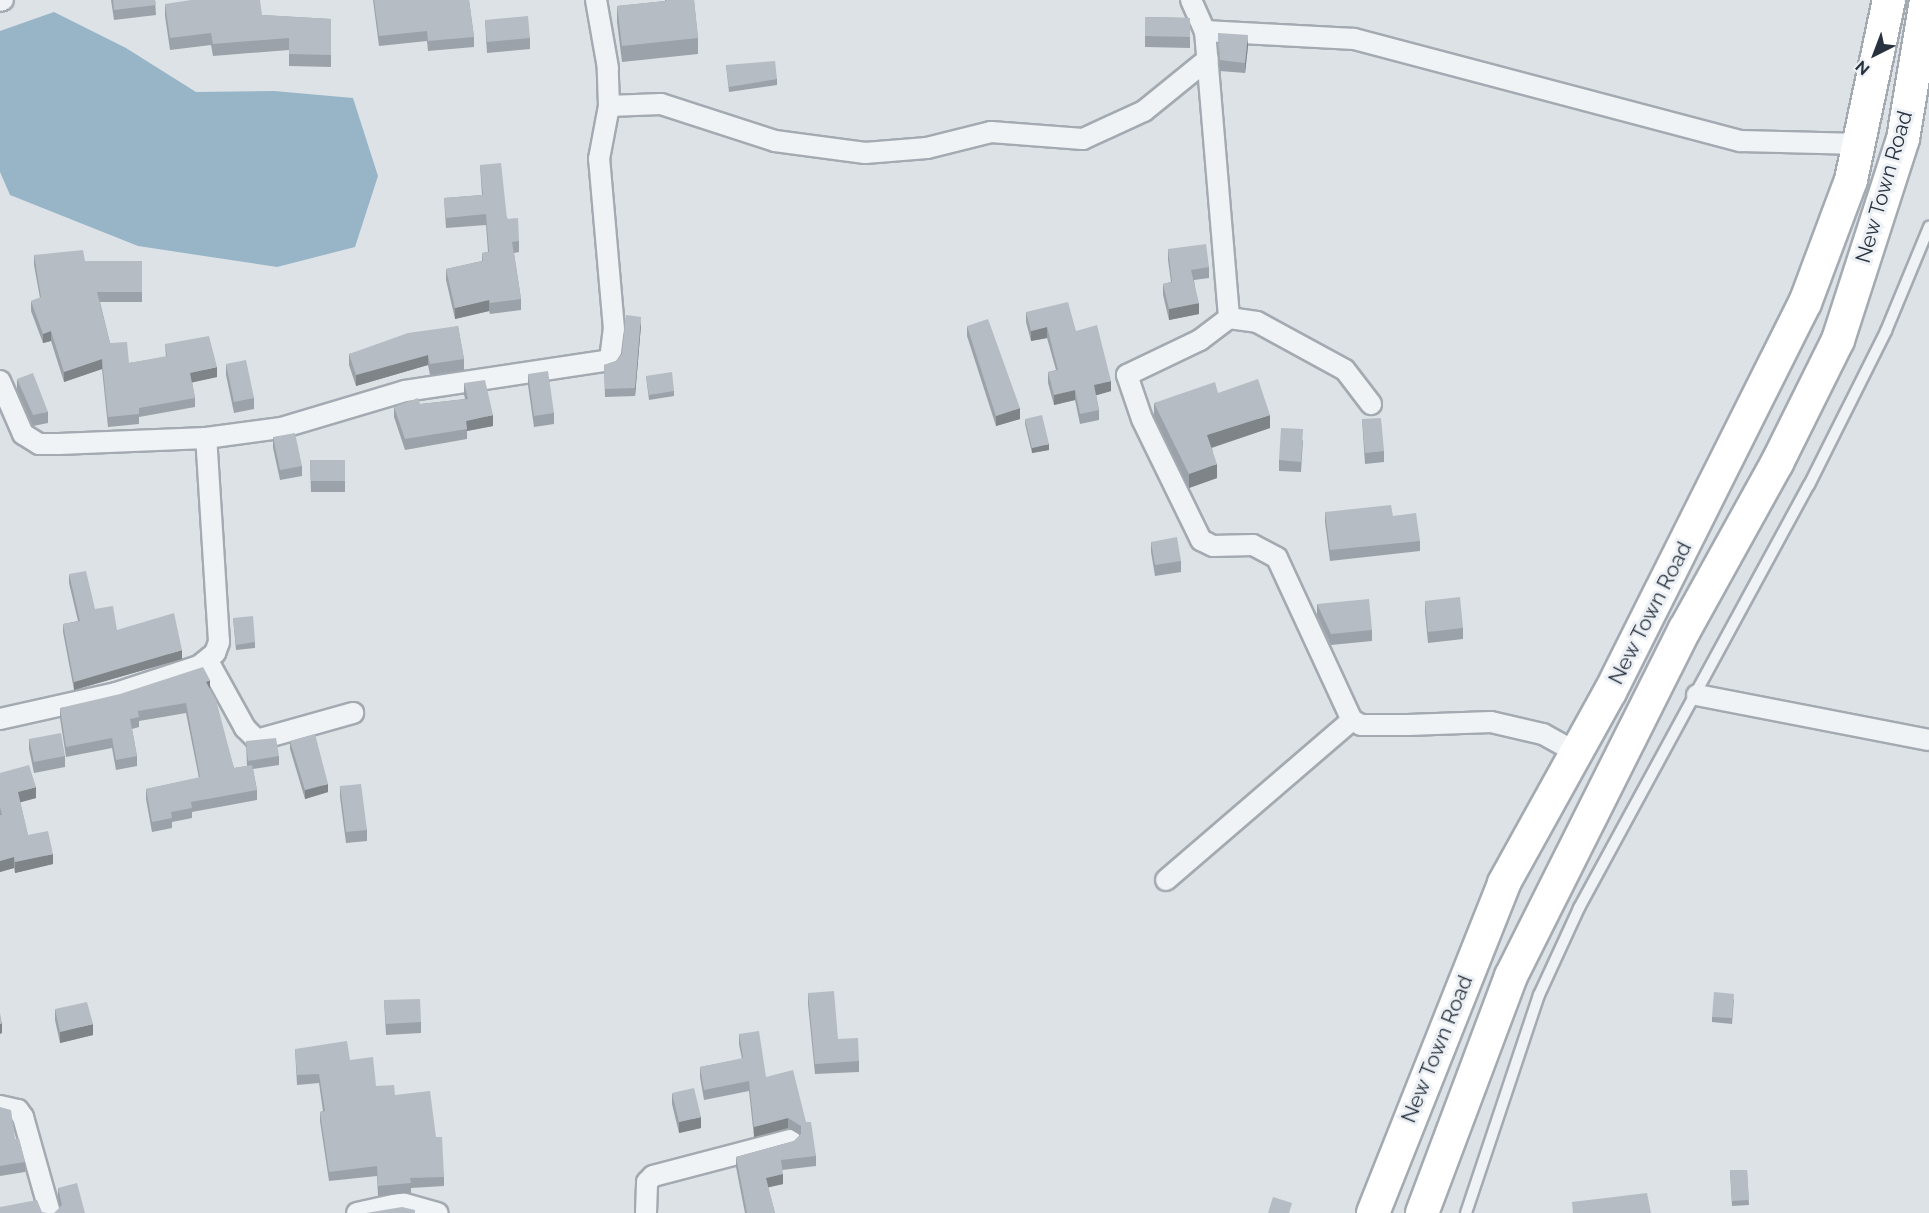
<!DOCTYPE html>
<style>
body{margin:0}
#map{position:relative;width:1929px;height:1213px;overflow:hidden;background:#dde2e7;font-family:Raleway,sans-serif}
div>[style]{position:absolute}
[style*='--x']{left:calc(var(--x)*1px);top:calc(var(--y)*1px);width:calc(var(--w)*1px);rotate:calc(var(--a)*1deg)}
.water>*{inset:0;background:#98b5c8}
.roads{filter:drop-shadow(2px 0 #a3aab1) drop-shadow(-2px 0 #a3aab1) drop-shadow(0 2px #a3aab1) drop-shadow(0 -2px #a3aab1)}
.lane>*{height:10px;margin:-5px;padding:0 5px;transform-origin:5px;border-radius:5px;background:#f0f3f6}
.street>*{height:20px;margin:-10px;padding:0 10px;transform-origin:10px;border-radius:10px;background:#f0f3f6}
.primary>*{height:32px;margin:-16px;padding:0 16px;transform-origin:16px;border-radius:16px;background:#fff}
.wall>*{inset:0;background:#9ca2a9}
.shaded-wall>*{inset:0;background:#7f8489}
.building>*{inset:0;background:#b5bcc4}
span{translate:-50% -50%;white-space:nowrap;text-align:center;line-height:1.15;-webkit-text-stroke:6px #edf1f5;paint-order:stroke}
.street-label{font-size:21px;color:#27323e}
.north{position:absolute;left:1845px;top:24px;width:60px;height:60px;-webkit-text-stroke:4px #edf1f5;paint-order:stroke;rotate:222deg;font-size:16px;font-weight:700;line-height:24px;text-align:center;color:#27323e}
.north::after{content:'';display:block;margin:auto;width:21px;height:27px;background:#27323e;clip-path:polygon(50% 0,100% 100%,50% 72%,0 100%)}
</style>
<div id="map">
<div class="water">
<i style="clip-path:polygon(54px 12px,126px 48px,196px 92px,274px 91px,353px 98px,378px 176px,355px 247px,277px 267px,138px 246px,10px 195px,0 172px,0 31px)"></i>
</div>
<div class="roads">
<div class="lane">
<i style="--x:1466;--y:1213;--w:230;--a:-71.5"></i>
<i style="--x:1539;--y:995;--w:96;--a:-65.3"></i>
<i style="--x:1579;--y:908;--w:481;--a:-61.5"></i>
<i style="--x:1809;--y:485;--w:172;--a:-63.4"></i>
<i style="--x:1886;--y:331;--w:113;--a:-67.5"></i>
</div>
<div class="street">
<i style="--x:1191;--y:0;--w:34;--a:66"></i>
<i style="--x:1205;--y:31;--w:288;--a:85.2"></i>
<i style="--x:1229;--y:318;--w:36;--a:143"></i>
<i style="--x:1200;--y:340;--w:81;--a:154.4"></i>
<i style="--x:1127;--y:375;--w:46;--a:71.2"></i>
<i style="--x:1142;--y:419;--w:135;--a:64"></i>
<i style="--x:1201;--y:540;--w:13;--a:27"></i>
<i style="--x:1213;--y:546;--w:40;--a:-1.4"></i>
<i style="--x:1253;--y:545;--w:27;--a:28"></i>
<i style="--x:1277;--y:558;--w:179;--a:65.2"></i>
<i style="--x:1352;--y:720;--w:10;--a:29"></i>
<i style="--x:1361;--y:725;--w:47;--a:0"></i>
<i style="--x:1408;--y:725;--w:83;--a:-2.1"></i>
<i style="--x:1491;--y:722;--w:53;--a:13"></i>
<i style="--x:1543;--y:734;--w:38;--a:29"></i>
<i style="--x:0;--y:1;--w:3;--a:-18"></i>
<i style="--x:1205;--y:31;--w:149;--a:3.1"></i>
<i style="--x:1354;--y:39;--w:400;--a:14.8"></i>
<i style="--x:1741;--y:141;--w:119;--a:1.4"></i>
<i style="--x:609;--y:106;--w:52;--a:-2.2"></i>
<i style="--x:661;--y:104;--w:120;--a:18"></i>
<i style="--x:775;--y:141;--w:91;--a:7.6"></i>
<i style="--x:865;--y:153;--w:62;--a:-4.6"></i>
<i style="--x:927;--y:148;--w:66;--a:-14"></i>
<i style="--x:991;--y:132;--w:92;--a:4.4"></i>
<i style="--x:1083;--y:139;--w:67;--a:-24.7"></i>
<i style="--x:1144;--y:111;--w:82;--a:-39.1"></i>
<i style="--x:1229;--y:318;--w:28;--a:8"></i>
<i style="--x:1257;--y:322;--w:100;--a:28.6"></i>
<i style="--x:1345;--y:370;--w:43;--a:52.6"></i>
<i style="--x:0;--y:381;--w:58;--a:66.5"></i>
<i style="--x:23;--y:434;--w:19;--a:32"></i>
<i style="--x:39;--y:444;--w:20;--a:0"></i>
<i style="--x:59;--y:444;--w:147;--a:-2.3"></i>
<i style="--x:206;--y:438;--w:76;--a:-7.6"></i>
<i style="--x:281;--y:428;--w:129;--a:-16.6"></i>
<i style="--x:405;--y:391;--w:207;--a:-8.6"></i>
<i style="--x:610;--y:360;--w:31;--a:-83"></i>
<i style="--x:614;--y:329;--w:171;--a:-95"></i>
<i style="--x:599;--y:159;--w:54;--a:-79.3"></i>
<i style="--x:609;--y:106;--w:38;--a:-92"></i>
<i style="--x:608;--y:68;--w:69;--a:-100"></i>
<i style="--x:208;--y:661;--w:77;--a:61.1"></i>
<i style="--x:245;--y:728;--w:17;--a:45"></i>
<i style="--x:257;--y:740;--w:100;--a:-15.7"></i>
<i style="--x:1697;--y:695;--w:236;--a:11"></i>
<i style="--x:0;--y:719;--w:119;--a:-12.6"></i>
<i style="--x:116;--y:693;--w:87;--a:-18"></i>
<i style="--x:199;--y:666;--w:21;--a:-39"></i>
<i style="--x:215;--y:653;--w:12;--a:-70"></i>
<i style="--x:219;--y:642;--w:204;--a:-93.6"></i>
<i style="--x:1166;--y:880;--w:245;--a:-40.7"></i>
<i style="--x:0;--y:1106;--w:18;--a:13"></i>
<i style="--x:18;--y:1110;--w:9;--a:54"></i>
<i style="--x:23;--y:1117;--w:100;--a:74.3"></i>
<i style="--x:357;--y:1213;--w:46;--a:-12.5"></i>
<i style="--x:402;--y:1203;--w:37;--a:16"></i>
<i style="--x:646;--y:1213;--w:31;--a:-88"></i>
<i style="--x:647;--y:1182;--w:8;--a:-45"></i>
<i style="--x:653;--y:1176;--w:142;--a:-14.7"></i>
</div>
<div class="primary">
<i style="--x:1373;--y:1213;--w:355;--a:-68.3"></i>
<i style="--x:1504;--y:883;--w:218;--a:-61"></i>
<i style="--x:1610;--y:692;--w:435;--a:-63.4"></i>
<i style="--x:1805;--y:303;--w:131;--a:-69.5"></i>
<i style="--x:1851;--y:180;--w:184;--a:-78.1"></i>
<i style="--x:1422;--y:1213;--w:253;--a:-69.4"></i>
<i style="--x:1511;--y:976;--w:388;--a:-63.4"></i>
<i style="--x:1685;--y:629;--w:190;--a:-61"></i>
<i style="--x:1777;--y:463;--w:137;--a:-63.6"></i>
<i style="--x:1838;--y:340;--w:211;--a:-72.1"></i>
<i style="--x:1903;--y:139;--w:141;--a:-80.6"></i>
</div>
</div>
<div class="wall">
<i style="clip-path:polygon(111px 0,155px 0,156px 15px,114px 20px)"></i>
<i style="clip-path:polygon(373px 0,469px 0,474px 37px,474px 47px,428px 51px,427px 41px,379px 46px)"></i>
<i style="clip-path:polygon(665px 0,694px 0,698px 38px,698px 54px,622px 62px,617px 22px,617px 6px,665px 1px)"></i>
<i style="clip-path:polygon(165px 4px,262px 15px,331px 19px,331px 67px,289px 66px,289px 50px,213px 56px,211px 45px,170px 50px,165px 16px)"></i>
<i style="clip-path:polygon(1145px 17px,1190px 18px,1190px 48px,1145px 47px)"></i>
<i style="clip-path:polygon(485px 20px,530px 38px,530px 49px,487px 53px)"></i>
<i style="clip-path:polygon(1218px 33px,1248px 46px,1245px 73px,1220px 71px)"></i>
<i style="clip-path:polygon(726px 65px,777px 79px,777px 85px,729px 92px)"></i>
<i style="clip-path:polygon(480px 165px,519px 241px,519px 252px,514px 253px,521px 299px,521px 310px,490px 314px,489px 311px,455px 319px,446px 280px,446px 269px,482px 261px,482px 253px,488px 252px,486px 225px,446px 228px,444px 198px,482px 195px)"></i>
<i style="clip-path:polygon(1168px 249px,1209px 267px,1209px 278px,1194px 280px,1199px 314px,1169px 320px,1163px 295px,1163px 284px,1171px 282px,1168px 260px)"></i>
<i style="clip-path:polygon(34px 255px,85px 261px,142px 261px,142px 302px,100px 302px,110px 343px,129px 363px,166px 357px,165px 344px,217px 377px,192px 382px,195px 398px,195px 407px,139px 417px,139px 424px,108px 427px,102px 369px,64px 382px,51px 341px,43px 343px,31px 311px,31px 301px,40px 298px,34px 265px)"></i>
<i style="clip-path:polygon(1026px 312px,1076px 331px,1111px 391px,1096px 395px,1099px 410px,1099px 420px,1080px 424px,1075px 400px,1054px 405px,1048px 383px,1048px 372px,1056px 370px,1047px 338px,1031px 341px,1026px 322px)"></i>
<i style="clip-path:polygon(641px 325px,635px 396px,605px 397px,604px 365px,616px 361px)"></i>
<i style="clip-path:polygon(458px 326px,464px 359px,464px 370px,430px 375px,428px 365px,356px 386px,349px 365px,349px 354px)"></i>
<i style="clip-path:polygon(967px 326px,1020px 419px,996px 426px,967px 336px)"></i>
<i style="clip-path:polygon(226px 364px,254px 398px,254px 409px,234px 413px,226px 375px)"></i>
<i style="clip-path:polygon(528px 374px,554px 413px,554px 424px,534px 427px,528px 385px)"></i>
<i style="clip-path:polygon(646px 376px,674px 391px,674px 396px,649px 400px)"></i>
<i style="clip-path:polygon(17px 379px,48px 412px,48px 423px,33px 426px,17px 390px)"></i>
<i style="clip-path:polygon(464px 383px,493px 426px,467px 431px,467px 439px,405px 450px,394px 417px,394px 407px,465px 399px,464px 394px)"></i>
<i style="clip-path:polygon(1218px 393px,1270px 428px,1212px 448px,1217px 478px,1189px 488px,1154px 416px,1154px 403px)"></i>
<i style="clip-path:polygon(1025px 419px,1049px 450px,1032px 453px,1025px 424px)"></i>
<i style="clip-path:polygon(1362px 419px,1384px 451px,1384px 462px,1365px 464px)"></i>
<i style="clip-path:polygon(273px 437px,302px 466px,302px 476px,280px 480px,273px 448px)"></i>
<i style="clip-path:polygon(1303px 440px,1301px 472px,1279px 471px,1279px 460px)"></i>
<i style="clip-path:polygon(310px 460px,345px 460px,345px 492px,311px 492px)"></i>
<i style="clip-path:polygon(1325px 512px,1393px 516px,1420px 541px,1420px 551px,1330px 561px,1325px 522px)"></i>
<i style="clip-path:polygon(1151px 542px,1181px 561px,1181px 572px,1155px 576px,1151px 552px)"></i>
<i style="clip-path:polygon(69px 574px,95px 609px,117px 630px,182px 659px,74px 690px,63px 632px,63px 624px,78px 621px,69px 583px)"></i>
<i style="clip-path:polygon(1425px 601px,1463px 628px,1463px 639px,1428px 643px,1425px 612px)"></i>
<i style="clip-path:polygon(1317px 604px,1372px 630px,1372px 641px,1331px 645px,1317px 615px)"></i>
<i style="clip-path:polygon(233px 618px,255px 642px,255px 648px,236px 650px)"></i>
<i style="clip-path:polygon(210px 690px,234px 768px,247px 766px,246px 741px,279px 756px,279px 765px,253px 769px,257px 790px,257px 800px,192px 812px,192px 818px,172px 822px,172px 828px,152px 832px,146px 799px,146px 789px,199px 778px,186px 713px,139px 721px,139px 727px,132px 729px,137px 756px,137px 766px,116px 770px,112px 748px,66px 757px,60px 718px,60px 708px)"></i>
<i style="clip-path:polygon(29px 739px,65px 756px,65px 767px,34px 773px,29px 749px)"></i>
<i style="clip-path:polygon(290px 741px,328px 792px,305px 799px,290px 749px)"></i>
<i style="clip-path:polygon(0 773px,36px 798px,20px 802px,28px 835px,53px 864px,15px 873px,14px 868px,0 872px)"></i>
<i style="clip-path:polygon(340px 786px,367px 830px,367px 841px,346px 843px,340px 797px)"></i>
<i style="clip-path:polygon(808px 993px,838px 1039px,859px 1061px,859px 1072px,815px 1074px,808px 1004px)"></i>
<i style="clip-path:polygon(1734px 999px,1732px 1024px,1712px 1022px,1712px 1017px)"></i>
<i style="clip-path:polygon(384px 1000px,421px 1022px,421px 1033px,386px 1035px)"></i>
<i style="clip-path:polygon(55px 1009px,93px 1035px,60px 1043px,55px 1020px)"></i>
<i style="clip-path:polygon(739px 1034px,766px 1077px,806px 1122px,816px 1156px,816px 1166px,782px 1170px,783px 1184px,768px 1187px,775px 1213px,745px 1213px,736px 1167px,736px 1157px,794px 1141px,800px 1135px,788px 1128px,754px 1137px,749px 1091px,704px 1100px,700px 1077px,700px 1067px,742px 1059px,739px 1044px)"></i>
<i style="clip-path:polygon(295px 1049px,350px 1060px,376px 1086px,395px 1095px,436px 1137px,444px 1177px,444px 1186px,411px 1188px,411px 1193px,378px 1196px,377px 1176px,329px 1181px,320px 1121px,320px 1112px,323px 1111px,319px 1083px,297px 1085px)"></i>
<i style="clip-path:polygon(672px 1093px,701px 1128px,679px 1133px,672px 1104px)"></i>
<i style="clip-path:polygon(0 1107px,25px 1162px,25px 1172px,0 1176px)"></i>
<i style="clip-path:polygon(1730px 1170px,1747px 1170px,1749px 1205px,1732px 1206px)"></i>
<i style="clip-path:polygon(58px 1188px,85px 1213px,60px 1207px,58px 1198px)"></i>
</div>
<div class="shaded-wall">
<i style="clip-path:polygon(1248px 35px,1248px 46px,1245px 73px,1245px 63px)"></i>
<i style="clip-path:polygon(489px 300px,489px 311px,455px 319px,455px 308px)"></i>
<i style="clip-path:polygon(1199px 303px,1199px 314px,1169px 320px,1169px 309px)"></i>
<i style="clip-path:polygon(641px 317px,641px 325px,635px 396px,635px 388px)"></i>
<i style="clip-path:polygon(1047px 327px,1047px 338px,1031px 341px,1031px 331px)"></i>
<i style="clip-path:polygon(51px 331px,51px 341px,43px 343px,43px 334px)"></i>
<i style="clip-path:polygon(428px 355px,428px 365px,356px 386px,356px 375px)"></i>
<i style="clip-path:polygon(102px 359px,102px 369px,64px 382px,64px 372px)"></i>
<i style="clip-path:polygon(217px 367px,217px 377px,190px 383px,190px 373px)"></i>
<i style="clip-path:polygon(1111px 381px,1111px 391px,1094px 396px,1094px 385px)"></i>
<i style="clip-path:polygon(1075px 390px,1075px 400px,1054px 405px,1054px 395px)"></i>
<i style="clip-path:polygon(1020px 408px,1020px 419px,996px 426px,996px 416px)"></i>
<i style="clip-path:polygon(493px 415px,493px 426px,467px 431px,466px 421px)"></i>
<i style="clip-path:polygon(1270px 415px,1270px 428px,1207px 449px,1207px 435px)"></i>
<i style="clip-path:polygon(1049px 444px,1049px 450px,1032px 453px,1032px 448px)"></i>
<i style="clip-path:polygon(1217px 464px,1217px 478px,1189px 488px,1189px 474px)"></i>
<i style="clip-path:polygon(182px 650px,182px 659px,74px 690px,74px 682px)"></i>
<i style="clip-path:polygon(210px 680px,210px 690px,206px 682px)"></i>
<i style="clip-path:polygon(328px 784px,328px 792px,305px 799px,305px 790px)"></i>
<i style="clip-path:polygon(36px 787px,36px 798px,18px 803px,18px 792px)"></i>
<i style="clip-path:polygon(53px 854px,53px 864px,15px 873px,15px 862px)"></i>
<i style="clip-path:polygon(14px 857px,14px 868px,0 872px,0 861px)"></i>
<i style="clip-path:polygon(2px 1023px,2px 1033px,0 1034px,0 1024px)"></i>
<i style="clip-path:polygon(93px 1024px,93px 1035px,60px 1043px,60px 1032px)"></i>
<i style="clip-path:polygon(701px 1117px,701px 1128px,679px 1133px,679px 1122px)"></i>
<i style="clip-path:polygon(788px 1118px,788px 1128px,754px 1137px,754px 1127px)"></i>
<i style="clip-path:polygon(783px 1174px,783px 1184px,766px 1188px,766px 1178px)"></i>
</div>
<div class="building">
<i style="clip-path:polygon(113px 0,155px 0,156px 5px,114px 10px)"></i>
<i style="clip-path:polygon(191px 0,260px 0,262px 15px,331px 19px,331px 55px,289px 54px,289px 38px,213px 44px,211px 33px,170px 38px,165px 4px)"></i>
<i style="clip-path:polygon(374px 0,469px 0,474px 37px,428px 41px,427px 31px,379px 36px)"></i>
<i style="clip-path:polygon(666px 0,694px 0,698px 38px,622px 46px,617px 6px,666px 1px)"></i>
<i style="clip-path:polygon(528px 16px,530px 38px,487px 42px,485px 20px)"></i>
<i style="clip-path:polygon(1145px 17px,1190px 18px,1190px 37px,1145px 36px)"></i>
<i style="clip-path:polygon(1218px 33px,1248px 35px,1245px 63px,1220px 60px)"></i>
<i style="clip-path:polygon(775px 61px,777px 79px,729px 87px,726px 65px)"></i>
<i style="clip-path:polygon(501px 163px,507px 219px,518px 218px,519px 241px,512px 242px,521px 299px,490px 303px,489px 300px,455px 308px,446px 269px,483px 261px,482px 253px,489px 252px,486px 214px,446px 218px,444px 198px,483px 195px,480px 165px)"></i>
<i style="clip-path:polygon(1206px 244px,1209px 267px,1191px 270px,1199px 303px,1169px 309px,1163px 284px,1172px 282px,1168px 249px)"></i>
<i style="clip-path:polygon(83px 250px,85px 261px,142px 261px,142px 292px,97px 292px,110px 343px,127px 342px,129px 363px,167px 356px,165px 344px,209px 336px,217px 367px,190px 373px,195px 398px,139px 408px,139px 414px,108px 417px,102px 359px,64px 372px,51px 331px,43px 334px,31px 301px,41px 297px,34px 255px)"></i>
<i style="clip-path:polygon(1068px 302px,1076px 331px,1097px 325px,1111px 381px,1094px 385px,1099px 410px,1080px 414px,1075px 390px,1054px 395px,1048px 372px,1058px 370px,1047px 327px,1031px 331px,1026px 312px)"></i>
<i style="clip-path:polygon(626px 315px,641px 317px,635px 388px,605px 389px,604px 365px,616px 361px,622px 354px)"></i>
<i style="clip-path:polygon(988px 319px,1020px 408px,996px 416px,967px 326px)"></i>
<i style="clip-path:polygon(458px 326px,464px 359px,430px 364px,428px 355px,356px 375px,349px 354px,408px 333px)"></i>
<i style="clip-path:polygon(246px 360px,254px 398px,234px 402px,226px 364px)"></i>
<i style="clip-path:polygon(548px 371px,554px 413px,534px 416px,528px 374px)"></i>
<i style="clip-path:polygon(672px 372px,674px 391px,649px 395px,646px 376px)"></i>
<i style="clip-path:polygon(33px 373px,48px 412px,33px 415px,17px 379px)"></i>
<i style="clip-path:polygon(1258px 379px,1270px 415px,1207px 435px,1217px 464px,1189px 474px,1154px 403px,1215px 382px,1218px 393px)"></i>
<i style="clip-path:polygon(485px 380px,493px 415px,466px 421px,467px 429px,405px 439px,394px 407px,418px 398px,420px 404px,468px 399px,464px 383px)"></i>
<i style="clip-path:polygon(1042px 415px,1049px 444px,1032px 448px,1025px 419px)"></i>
<i style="clip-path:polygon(1381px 418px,1384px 451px,1365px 453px,1362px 419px)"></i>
<i style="clip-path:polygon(1281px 428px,1303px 429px,1301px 462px,1279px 460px)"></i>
<i style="clip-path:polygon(295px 433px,302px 466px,280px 470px,273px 437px)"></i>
<i style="clip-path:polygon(310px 460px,345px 460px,345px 481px,311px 481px)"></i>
<i style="clip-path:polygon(1391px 505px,1393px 516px,1416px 513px,1420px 541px,1330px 550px,1325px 512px)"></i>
<i style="clip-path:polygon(1177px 537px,1181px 561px,1155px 565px,1151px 542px)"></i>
<i style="clip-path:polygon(86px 571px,95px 609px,113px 606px,117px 630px,174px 613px,182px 650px,74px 682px,63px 624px,80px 621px,69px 574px)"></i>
<i style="clip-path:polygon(1460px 597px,1463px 628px,1428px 632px,1425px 601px)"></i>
<i style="clip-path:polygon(1369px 599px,1372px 630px,1331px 634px,1317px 604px)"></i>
<i style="clip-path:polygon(253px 616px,255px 642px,236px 645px,233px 618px)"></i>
<i style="clip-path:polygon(203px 667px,210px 680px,206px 682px,216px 700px,234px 768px,252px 765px,257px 790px,191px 802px,192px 808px,171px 812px,172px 818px,152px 822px,146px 789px,200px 777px,186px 703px,138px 711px,139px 717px,130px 719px,137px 756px,116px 760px,112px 738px,66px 747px,60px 708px,120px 694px)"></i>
<i style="clip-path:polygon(61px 733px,65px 756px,34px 762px,29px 739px)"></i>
<i style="clip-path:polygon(315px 734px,328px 784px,305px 790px,290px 741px)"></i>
<i style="clip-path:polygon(276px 738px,279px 756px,248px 761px,246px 741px)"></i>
<i style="clip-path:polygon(29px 765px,36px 787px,18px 792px,28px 835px,48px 831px,53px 854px,15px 862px,14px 857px,0 861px,0 815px,2px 815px,0 807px,0 773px)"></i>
<i style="clip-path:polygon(361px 784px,367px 830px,346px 832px,340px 786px)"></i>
<i style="clip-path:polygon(834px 991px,838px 1039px,858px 1038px,859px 1061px,815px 1064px,808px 993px)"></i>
<i style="clip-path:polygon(1714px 992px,1734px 994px,1732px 1018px,1712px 1017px)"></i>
<i style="clip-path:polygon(420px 999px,421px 1022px,386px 1024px,384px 1000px)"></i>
<i style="clip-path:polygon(87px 1002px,93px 1024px,60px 1032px,55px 1009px)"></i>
<i style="clip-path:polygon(0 1013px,2px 1023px,0 1024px)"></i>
<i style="clip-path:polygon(759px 1031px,766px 1077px,793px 1070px,806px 1122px,811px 1122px,816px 1156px,781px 1160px,783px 1174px,766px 1178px,775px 1213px,747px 1213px,736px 1157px,794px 1141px,801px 1134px,801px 1126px,788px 1118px,754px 1127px,749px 1081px,704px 1090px,700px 1067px,743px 1058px,739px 1034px)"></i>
<i style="clip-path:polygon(347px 1041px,350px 1060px,373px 1057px,376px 1086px,394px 1085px,395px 1095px,430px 1091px,436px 1137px,442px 1137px,444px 1177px,410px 1178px,411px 1183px,378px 1186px,377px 1166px,329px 1172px,320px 1112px,325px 1111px,319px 1074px,297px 1075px,295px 1049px)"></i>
<i style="clip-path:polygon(694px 1088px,701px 1117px,679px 1122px,672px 1093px)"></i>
<i style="clip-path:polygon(0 1107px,11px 1110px,15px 1139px,19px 1138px,25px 1162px,0 1166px)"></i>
<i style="clip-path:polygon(1730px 1170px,1747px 1170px,1749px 1200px,1732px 1201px)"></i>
<i style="clip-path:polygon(77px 1183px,85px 1213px,54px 1213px,62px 1205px,58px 1188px)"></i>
<i style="clip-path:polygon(1647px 1193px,1651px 1213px,1573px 1213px,1572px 1202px)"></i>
<i style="clip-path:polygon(1273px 1197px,1292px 1203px,1289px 1213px,1268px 1213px)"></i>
<i style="clip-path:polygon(37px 1200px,42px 1212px,47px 1213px,0 1213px,0 1207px)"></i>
<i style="clip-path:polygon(402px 1207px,415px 1210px,415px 1213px,366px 1213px)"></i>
</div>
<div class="street-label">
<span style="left:1884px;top:187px;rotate:-74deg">New Town Road</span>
<span style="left:1650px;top:613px;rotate:-63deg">New Town Road</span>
<span style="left:1437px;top:1049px;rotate:-68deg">New Town Road</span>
</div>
<div class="north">N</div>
</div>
